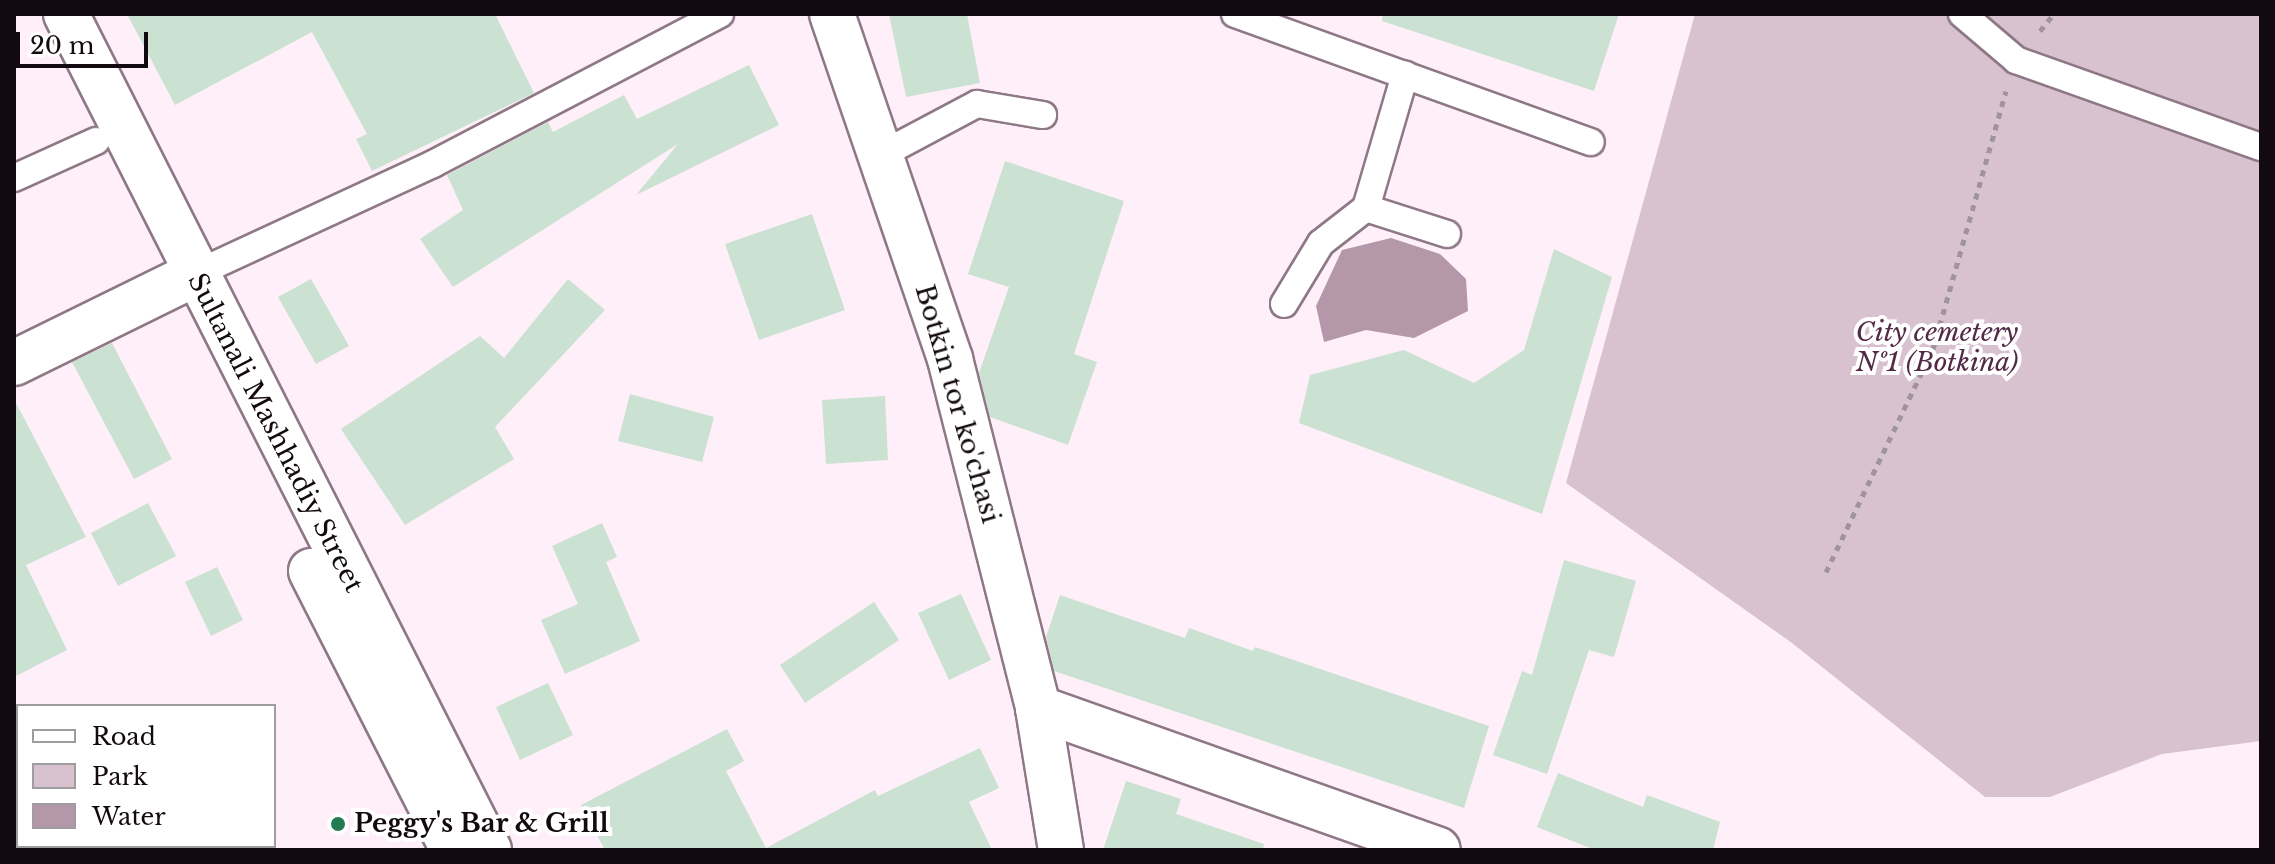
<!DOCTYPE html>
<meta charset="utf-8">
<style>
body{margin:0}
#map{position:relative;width:2275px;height:864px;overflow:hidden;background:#feeff8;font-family:"Libre Baskerville",serif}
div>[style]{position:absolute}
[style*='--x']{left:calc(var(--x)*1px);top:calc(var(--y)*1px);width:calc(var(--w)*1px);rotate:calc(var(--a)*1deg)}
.green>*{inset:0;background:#d9c2d0}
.water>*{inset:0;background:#b498aa}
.building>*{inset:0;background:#cbe2d3}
.path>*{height:5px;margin-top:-2.5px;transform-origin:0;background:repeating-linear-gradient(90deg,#a0949b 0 6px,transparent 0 12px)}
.roads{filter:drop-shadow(2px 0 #8e7886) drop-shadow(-2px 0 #8e7886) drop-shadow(0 2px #8e7886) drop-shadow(0 -2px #8e7886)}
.lane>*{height:26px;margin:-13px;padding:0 13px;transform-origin:13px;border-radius:13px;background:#fff}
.street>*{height:44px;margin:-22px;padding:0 22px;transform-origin:22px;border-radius:22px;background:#fff}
.secondary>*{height:44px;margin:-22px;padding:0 22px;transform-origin:22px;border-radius:22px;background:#fff}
.dots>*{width:22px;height:22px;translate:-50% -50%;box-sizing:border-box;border:4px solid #fff;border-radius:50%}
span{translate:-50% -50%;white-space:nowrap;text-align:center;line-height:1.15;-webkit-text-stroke:8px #fff;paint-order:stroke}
.park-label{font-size:26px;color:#522a46;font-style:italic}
.street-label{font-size:26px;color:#120a0f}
.poi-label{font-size:26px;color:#120a0f;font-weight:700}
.left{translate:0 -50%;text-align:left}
.frame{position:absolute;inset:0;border:16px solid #120a0f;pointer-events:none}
.legend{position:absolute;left:16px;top:704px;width:260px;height:144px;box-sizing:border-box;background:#fff;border:2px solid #a09d9f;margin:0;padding:10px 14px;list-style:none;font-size:24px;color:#120a0f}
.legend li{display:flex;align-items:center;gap:16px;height:40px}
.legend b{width:40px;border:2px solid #a09d9f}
.scale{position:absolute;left:16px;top:32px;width:132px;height:36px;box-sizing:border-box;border:4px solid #120a0f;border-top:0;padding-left:10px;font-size:24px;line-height:28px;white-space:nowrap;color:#120a0f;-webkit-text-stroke:6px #fff;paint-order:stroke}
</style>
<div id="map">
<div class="green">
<i style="clip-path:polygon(1695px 14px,2261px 14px,2261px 741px,2162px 754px,2050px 797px,1985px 797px,1792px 643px,1566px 483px)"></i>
</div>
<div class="water">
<i style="clip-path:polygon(1391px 238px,1440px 254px,1466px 279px,1468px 311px,1414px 338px,1366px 330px,1324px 342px,1316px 306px,1342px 250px)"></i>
</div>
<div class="building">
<i style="clip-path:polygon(127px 14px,495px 14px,534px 93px,372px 171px,356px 139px,367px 134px,312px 32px,175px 105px)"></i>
<i style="clip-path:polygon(889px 14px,967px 14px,980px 83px,906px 97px)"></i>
<i style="clip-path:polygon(1383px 14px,1619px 14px,1594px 91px,1382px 21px)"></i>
<i style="clip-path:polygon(749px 65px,779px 125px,636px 195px,678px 144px,453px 287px,420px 239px,463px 210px,447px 175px,548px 122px,553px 132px,624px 95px,637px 119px)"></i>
<i style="clip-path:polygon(1005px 161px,1124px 201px,1074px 354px,1097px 362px,1068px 445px,990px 417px,979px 373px,1009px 287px,968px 274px)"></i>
<i style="clip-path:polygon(812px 214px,845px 310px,759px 340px,725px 244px)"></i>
<i style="clip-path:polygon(1554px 249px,1612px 277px,1542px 514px,1299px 423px,1310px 375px,1404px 350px,1474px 383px,1524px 350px)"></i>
<i style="clip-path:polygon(311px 279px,349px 346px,316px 364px,278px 297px)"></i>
<i style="clip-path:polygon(568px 279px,605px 310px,495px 427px,514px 459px,405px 525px,341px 429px,480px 336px,504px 358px)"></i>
<i style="clip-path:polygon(112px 343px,172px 459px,134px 479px,72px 362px)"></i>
<i style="clip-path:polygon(630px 394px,714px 417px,702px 462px,618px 441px)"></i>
<i style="clip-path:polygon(885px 396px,888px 460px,826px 464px,822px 400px)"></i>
<i style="clip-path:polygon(14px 399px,86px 537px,26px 565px,67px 650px,14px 677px)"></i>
<i style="clip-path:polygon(148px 503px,176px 556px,118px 586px,91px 533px)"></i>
<i style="clip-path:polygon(602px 523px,617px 557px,606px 562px,640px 641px,565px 674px,541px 620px,578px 604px,552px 546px)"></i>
<i style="clip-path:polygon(1564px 560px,1636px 581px,1614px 657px,1589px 650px,1547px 774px,1493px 755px,1522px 671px,1532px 675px)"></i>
<i style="clip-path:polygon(217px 567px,243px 620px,211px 636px,185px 582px)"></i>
<i style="clip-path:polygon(961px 594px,991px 660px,949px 680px,918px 613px)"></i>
<i style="clip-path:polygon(1060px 595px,1185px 638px,1189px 628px,1253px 651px,1255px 647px,1489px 726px,1464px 808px,1054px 671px,1046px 637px)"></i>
<i style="clip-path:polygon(874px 602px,899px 640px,805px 703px,780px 665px)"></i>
<i style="clip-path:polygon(548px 683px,573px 735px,520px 760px,496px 707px)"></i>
<i style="clip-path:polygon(727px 729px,744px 761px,726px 771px,766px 848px,875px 790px,878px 796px,980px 748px,999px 788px,969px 802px,992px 850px,605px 850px,581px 805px)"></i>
<i style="clip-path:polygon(1558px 773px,1643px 807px,1647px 795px,1720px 822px,1713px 850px,1595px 850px,1537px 827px)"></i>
<i style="clip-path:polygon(1126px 781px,1181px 799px,1176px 814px,1264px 844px,1263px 850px,1103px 850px)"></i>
</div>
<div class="path">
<i style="--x:2040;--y:31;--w:22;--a:-51"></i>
<i style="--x:1826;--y:572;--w:247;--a:-64.4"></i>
<i style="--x:1933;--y:349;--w:268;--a:-74.2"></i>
</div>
<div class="roads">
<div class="lane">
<i style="--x:1235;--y:14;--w:378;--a:19.8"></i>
<i style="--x:1962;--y:14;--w:71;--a:40.4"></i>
<i style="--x:2016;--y:60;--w:260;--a:19.6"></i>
<i style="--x:879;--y:156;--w:111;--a:-28"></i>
<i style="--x:977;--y:104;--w:67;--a:9.5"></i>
<i style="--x:14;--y:178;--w:90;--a:-24.3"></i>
<i style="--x:1366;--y:208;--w:85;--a:17.8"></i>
<i style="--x:193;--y:275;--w:264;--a:-24.8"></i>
<i style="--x:433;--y:164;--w:324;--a:-27.6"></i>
<i style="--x:1284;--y:304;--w:71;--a:-58.8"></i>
<i style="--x:1321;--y:243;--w:57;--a:-37.9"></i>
<i style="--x:1366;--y:208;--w:139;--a:-73.7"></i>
</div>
<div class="street">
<i style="--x:832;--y:14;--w:365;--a:71.1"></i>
<i style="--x:950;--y:359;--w:360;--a:75.8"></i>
<i style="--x:1038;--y:708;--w:144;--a:80.8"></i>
<i style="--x:14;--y:363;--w:199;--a:-26.2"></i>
<i style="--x:1038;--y:708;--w:424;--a:19.5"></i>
</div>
<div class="secondary">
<i style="--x:66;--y:14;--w:937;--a:63.16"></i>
<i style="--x:311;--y:571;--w:313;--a:63"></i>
</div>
</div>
<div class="dots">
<i style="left:338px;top:824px;background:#237c51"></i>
</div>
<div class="park-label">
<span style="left:1937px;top:348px">City cemetery<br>№1 (Botkina)</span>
</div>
<div class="street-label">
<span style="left:957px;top:404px;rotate:74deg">Botkin tor ko'chasi</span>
<span style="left:275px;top:433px;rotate:63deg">Sultаnali Mashhadiy Street</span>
</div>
<div class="poi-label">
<span class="left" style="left:354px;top:824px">Peggy's Bar &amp; Grill</span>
</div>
<div class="frame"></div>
<ul class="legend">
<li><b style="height:10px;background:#fff"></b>Road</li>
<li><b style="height:22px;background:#d9c2d0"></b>Park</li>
<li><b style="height:22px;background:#b498aa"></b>Water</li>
</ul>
<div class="scale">20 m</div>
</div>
